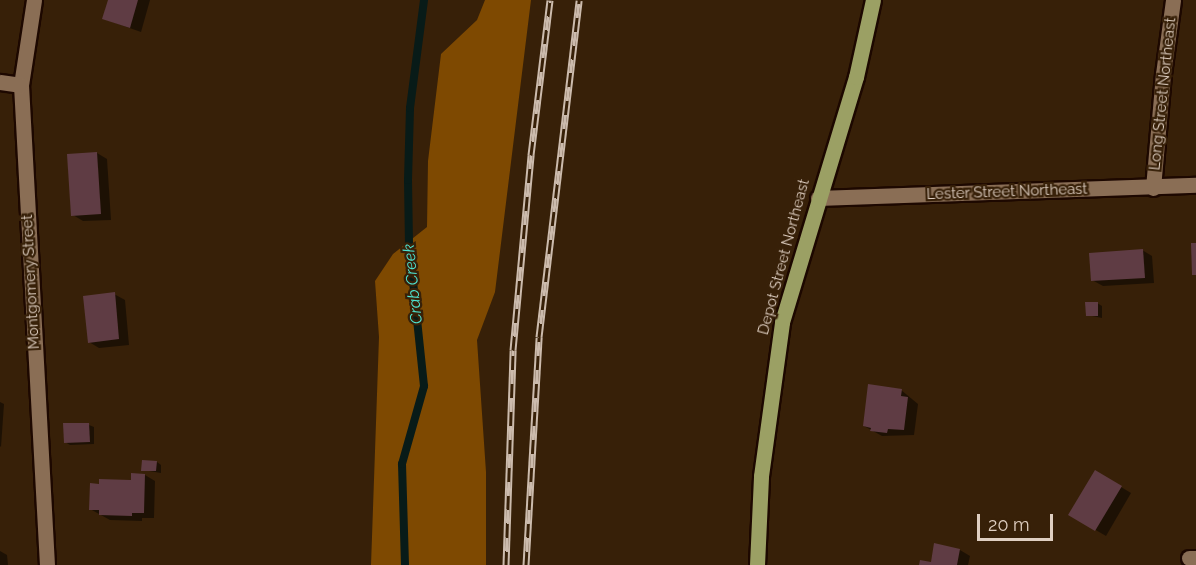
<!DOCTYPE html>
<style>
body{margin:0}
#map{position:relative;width:1196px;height:565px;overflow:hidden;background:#372008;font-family:Raleway,sans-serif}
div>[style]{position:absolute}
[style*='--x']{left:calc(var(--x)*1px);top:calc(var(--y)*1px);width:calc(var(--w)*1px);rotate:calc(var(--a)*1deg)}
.forest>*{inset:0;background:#7e4901}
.shadow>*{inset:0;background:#0007}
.stream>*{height:8px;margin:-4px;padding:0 4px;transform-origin:4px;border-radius:4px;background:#081b18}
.building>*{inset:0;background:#5f3c44}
.roads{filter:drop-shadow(2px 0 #1d0800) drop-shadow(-2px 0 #1d0800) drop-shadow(0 2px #1d0800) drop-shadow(0 -2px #1d0800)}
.minor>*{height:15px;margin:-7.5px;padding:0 7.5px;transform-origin:7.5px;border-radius:7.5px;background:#8a6e55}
.major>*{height:15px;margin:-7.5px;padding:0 7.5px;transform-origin:7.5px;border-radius:7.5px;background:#9ba064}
.rail>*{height:7px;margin-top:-3.5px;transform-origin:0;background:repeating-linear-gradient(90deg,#372008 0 14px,#ccbbad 0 28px);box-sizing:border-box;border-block:2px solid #ccbbad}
span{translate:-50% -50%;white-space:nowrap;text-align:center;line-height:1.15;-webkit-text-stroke:4.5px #372008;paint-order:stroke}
.street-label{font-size:15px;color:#dfcfc2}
.water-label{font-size:16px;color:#4ee4d2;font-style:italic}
.scale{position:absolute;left:977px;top:514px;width:76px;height:27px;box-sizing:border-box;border:3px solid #dfcfc2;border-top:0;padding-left:8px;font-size:18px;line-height:21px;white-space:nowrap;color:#dfcfc2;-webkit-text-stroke:4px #372008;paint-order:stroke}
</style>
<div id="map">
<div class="forest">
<i style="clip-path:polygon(485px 0,531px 0,495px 292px,477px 340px,486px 472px,486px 565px,371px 565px,379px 337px,375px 281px,393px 254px,427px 227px,428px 161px,441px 54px,477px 20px)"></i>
</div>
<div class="shadow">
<i style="clip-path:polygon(109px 0,150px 0,141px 32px,104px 19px)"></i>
<i style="clip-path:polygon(97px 153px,107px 159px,111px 220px,83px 221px,73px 215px)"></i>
<i style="clip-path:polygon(1142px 250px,1152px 256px,1154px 283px,1103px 286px,1092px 280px)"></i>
<i style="clip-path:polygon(114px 294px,125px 300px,129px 345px,99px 348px,89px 342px)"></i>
<i style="clip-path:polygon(1097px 303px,1102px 306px,1102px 318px,1087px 315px)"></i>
<i style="clip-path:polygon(901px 390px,918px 404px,914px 435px,882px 436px,864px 426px)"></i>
<i style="clip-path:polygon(0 402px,4px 404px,1px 447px,0 446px)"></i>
<i style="clip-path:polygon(89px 425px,94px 427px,94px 444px,70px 445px,65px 442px)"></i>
<i style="clip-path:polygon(157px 462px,161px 465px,161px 473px,143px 470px)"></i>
<i style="clip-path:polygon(1096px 472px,1131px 493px,1106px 536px,1070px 515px)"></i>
<i style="clip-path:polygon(145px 475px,155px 481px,154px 518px,142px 518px,142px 521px,110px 520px,90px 509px)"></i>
<i style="clip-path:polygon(960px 550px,970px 556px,968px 565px,920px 565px,932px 563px)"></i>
<i style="clip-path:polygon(0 551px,7px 555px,8px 565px,0 565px)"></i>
</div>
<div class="stream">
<i style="--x:405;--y:565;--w:101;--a:-91.7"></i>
<i style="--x:402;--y:464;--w:81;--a:-74.2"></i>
<i style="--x:424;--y:386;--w:143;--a:-96"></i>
<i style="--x:409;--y:244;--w:64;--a:-90.9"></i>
<i style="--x:408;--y:180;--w:72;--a:-88.4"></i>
<i style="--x:410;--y:108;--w:109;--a:-82.6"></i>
</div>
<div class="building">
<i style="clip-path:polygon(108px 0,138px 0,130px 28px,102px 19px)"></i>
<i style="clip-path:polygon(97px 152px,101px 214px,71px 216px,67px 154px)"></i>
<i style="clip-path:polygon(1191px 243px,1196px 243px,1196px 275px,1192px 275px)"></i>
<i style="clip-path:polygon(1143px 249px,1145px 278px,1091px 281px,1089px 253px)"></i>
<i style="clip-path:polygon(115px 292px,119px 339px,88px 343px,83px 296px)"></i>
<i style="clip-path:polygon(1085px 302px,1098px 302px,1098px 316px,1086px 316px)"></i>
<i style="clip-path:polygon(868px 384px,902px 389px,901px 396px,908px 397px,904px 430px,888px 429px,887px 433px,870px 431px,871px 428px,863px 426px)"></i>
<i style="clip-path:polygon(63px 423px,89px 423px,90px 442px,64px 443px)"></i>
<i style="clip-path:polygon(142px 460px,157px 461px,156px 471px,141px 471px)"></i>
<i style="clip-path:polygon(1095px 470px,1122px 486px,1095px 531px,1068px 515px)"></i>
<i style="clip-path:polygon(131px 473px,145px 474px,144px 513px,132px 513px,132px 516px,99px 515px,99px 510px,89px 510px,90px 483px,99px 484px,99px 479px,131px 480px)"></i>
<i style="clip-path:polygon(934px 543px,960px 549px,957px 565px,919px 565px,920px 560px,931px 562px)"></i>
</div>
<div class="roads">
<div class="minor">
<i style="--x:34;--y:0;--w:86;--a:98.7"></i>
<i style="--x:21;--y:85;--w:481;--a:86.9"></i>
<i style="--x:0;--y:82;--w:21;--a:8"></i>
<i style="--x:1153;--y:188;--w:114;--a:-85"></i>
<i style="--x:1163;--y:74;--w:75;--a:-82.3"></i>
<i style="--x:818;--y:198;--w:378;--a:-2"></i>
<i style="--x:1189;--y:558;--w:7;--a:0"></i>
</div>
<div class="major">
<i style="--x:757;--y:565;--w:89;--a:-87.4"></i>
<i style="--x:761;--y:476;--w:155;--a:-82.2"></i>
<i style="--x:782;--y:322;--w:256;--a:-73.2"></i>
<i style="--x:856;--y:77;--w:79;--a:-77.6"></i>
</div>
</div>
<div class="rail">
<i style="--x:506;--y:565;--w:215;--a:-88.1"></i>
<i style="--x:513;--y:350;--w:196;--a:-84.7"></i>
<i style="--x:531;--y:155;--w:156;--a:-83"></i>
<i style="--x:526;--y:565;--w:228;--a:-86.7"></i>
<i style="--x:539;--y:337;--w:339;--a:-83.2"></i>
</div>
<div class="street-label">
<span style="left:1163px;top:94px;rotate:-84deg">Long Street Northeast</span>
<span style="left:1007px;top:192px;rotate:-2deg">Lester Street Northeast</span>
<span style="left:784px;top:257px;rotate:-75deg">Depot Street Northeast</span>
<span style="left:31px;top:282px;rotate:-93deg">Montgomery Street</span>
</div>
<div class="water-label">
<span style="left:413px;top:284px;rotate:-96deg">Crab Creek</span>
</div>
<div class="scale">20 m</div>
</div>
